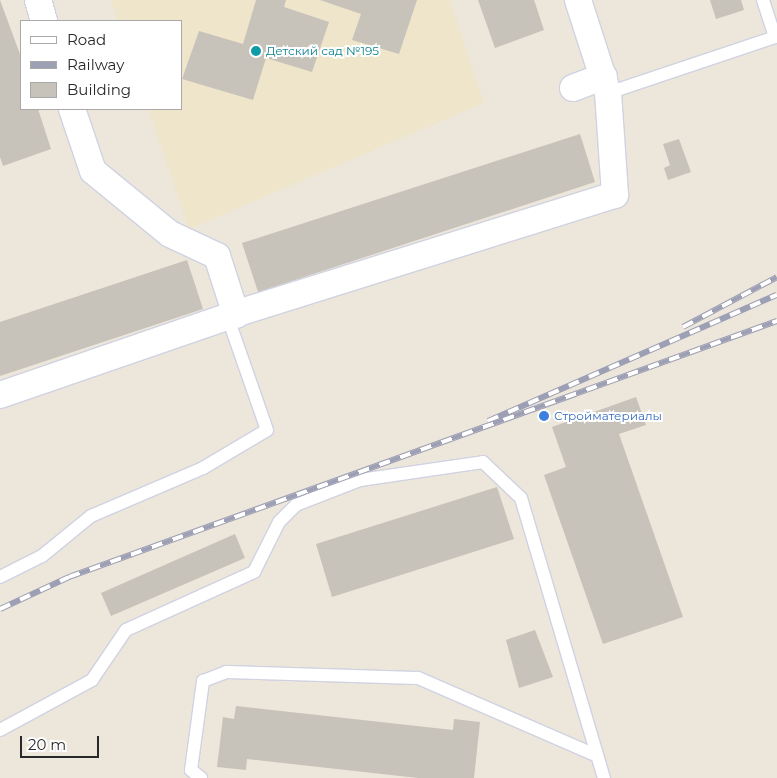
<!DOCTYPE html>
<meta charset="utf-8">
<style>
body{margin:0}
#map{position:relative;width:777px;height:778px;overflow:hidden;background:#ece6db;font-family:Montserrat,sans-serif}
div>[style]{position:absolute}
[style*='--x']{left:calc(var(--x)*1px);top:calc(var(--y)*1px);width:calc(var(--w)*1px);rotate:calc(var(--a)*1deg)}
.education>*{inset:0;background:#eee5ca}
.building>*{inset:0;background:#c7c2ba}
.roads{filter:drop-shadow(1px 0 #d0d2e2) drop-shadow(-1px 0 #d0d2e2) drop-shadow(0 1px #d0d2e2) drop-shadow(0 -1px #d0d2e2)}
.service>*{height:12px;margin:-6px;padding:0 6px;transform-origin:6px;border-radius:6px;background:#fff}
.minor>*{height:26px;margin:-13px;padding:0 13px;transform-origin:13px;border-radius:13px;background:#fff}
.rail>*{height:5.5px;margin-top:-2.75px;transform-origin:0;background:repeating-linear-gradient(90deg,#fff 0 11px,#9d9fb4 0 22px);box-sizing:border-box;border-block:1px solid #9d9fb4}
.dots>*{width:14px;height:14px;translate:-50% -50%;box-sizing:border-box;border:2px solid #fff;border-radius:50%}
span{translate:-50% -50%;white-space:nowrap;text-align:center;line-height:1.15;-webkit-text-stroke:4px #fff;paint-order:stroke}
.culture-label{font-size:12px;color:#0d838f}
.left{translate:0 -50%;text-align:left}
.shop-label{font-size:12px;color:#366cbe}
.legend{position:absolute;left:20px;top:20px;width:162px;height:90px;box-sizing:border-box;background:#fff;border:1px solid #a9a9a9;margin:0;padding:6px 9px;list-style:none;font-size:15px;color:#292929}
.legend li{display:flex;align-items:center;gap:10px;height:25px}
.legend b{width:25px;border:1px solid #a9a9a9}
.scale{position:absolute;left:20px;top:736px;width:79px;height:22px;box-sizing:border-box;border:2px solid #292929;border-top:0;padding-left:6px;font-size:15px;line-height:18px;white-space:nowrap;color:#292929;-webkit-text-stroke:4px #fff;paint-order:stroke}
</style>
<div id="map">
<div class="education">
<i style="clip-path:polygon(111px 0,450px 0,484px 103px,189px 229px,148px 109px,181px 109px,181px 21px,118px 21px)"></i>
</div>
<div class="building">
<i style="clip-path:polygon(0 0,21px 57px,21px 109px,38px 109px,51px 149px,3px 166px,0 157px)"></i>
<i style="clip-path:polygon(256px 0,286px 0,284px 7px,329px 22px,312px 72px,266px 58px,253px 100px,182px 79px,199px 31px,243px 44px)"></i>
<i style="clip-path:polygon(320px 0,417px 0,399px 54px,352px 40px,361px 14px)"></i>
<i style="clip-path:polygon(478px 0,534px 0,544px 30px,495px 48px)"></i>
<i style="clip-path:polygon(710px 0,741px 0,744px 10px,716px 19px)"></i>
<i style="clip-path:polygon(580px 134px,595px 182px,258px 292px,242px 243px)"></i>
<i style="clip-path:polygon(679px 139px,691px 172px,668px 180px,664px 168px,670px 165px,663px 144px)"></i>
<i style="clip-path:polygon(187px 260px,203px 309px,0 376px,0 322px)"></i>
<i style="clip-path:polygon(636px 397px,646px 425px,619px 434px,683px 617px,603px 644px,544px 475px,566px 467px,552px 427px)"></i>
<i style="clip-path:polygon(497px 487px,514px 539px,332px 597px,316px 544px)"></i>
<i style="clip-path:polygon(235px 534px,245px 558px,111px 616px,101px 593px)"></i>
<i style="clip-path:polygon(535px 630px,553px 677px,519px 688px,506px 640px)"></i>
<i style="clip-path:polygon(236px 706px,453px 730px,454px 719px,480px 722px,474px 778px,418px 778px,247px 759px,246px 770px,217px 767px,223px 717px,234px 719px)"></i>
</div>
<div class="roads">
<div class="service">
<i style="--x:608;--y:93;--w:176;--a:-18.5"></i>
<i style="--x:775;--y:37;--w:39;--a:-108"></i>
<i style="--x:0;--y:577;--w:47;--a:-26.6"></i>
<i style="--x:42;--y:556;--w:63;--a:-39.2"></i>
<i style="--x:91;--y:516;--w:122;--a:-23.2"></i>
<i style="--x:203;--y:468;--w:74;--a:-30.7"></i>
<i style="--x:267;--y:430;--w:119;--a:-109.2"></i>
<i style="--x:0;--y:730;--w:105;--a:-28.5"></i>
<i style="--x:92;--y:680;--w:60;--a:-55.8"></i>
<i style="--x:126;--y:630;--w:141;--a:-24.4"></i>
<i style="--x:254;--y:572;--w:56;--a:-63.4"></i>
<i style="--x:279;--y:522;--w:24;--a:-45"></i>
<i style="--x:296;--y:505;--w:69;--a:-21.3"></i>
<i style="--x:360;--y:480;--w:124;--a:-8.3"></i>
<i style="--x:483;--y:462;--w:52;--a:43.5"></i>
<i style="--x:521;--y:498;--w:292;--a:73.5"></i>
<i style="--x:201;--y:778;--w:13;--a:-141"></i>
<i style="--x:191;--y:770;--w:90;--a:-82.3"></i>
<i style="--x:203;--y:681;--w:25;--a:-21"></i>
<i style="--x:226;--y:672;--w:192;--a:1.8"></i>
<i style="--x:418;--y:678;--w:191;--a:23.5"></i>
</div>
<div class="minor">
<i style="--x:38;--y:0;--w:22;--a:74"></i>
<i style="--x:573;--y:88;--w:33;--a:-21"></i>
<i style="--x:72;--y:109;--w:65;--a:71.3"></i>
<i style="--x:93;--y:171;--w:99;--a:39.3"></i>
<i style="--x:170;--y:234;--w:52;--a:25.1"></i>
<i style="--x:217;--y:256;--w:62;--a:72.1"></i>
<i style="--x:0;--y:395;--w:255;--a:-19"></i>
<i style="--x:241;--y:312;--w:392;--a:-17.4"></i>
<i style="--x:615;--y:195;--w:102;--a:-93.9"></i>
<i style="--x:608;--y:93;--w:98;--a:-107.9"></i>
</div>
</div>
<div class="rail">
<i style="--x:683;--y:327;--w:106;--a:-28"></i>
<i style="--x:488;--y:421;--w:315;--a:-23.6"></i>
<i style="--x:0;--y:609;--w:76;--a:-24.9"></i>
<i style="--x:69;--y:577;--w:753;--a:-19.88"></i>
</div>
<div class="dots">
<i style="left:256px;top:51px;background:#0f9aa8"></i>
<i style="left:544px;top:416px;background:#3f7fe0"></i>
</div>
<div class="culture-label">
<span class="left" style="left:266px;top:51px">Детский сад №195</span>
</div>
<div class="shop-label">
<span class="left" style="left:554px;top:416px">Стройматериалы</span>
</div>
<ul class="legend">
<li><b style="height:6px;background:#fff"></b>Road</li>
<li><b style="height:6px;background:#9d9fb4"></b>Railway</li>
<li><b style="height:14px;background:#c7c2ba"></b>Building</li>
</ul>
<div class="scale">20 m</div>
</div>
